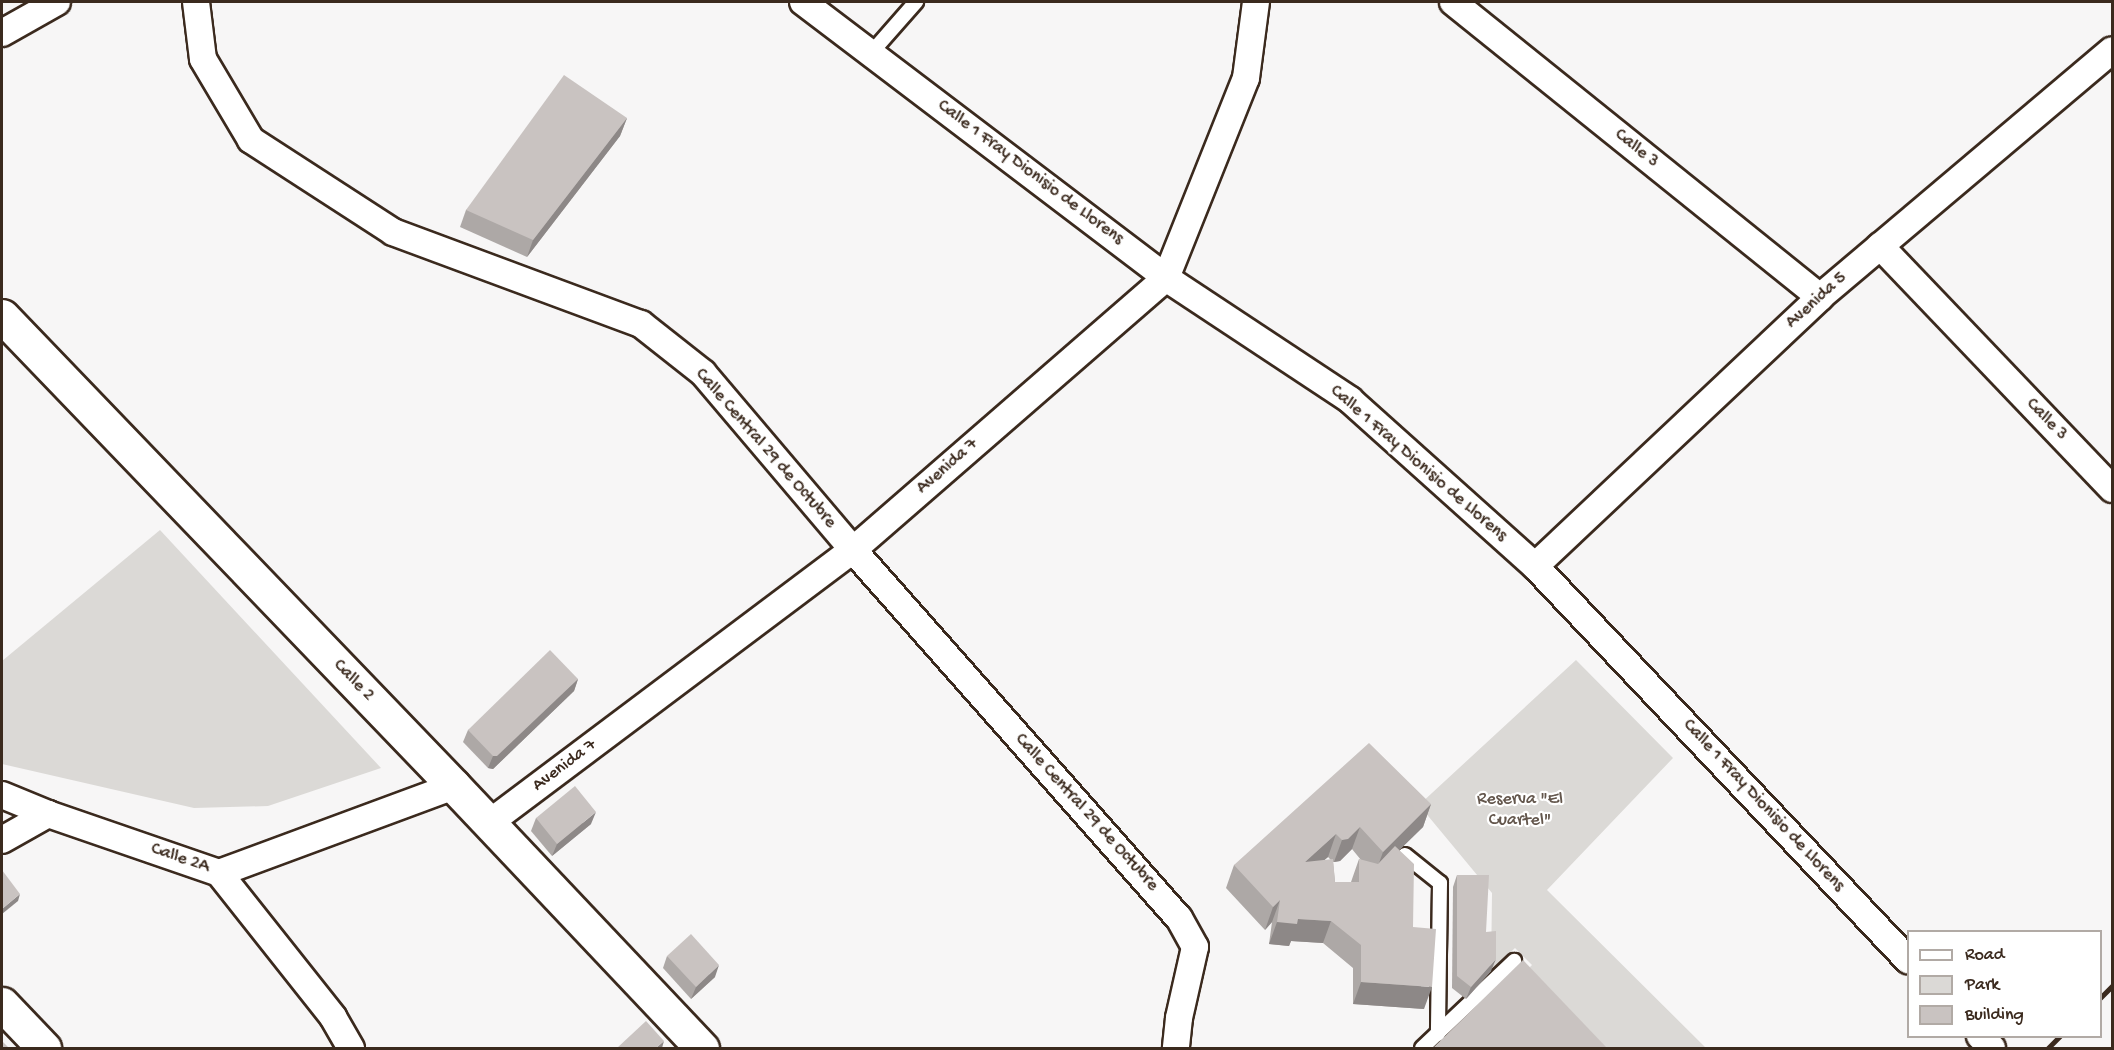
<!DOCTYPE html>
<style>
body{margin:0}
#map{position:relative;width:2114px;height:1050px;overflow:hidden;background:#f7f6f6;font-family:"Gochi Hand",sans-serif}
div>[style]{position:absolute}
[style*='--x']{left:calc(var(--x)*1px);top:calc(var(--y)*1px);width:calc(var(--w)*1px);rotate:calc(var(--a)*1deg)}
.green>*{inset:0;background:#dbd9d6}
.roads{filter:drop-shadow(2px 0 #3b2a1e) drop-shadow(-2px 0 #3b2a1e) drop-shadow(0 2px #3b2a1e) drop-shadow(0 -2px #3b2a1e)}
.service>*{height:14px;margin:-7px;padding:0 7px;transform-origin:7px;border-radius:7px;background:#fff}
.minor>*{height:26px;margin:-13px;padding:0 13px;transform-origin:13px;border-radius:13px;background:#fff}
.tertiary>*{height:33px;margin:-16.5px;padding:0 16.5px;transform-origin:16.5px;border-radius:16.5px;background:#fff}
.rail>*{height:4.5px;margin:-2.25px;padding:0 2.25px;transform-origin:2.25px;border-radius:2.25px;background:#3b2a1e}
.wall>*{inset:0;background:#ada8a6}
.shaded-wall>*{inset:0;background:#8d8887}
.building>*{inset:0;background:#c9c3c1}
span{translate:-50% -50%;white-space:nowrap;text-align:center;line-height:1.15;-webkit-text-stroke:4.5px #fff;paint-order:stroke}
.street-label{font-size:18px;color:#3b2a1e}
.park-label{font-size:18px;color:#63564c}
.frame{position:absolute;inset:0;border:3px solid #3b2a1e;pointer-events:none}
.legend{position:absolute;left:1907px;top:930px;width:195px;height:108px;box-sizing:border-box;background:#fff;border:2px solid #b1aaa5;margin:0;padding:8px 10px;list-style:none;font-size:18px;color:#3b2a1e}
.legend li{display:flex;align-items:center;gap:12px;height:30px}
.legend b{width:30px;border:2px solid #b1aaa5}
</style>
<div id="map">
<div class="green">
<i style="clip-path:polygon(160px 530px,381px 768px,268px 806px,194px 808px,2px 764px,2px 661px)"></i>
<i style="clip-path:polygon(1576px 660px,1673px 758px,1547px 890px,1706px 1048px,1578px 1048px,1514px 983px,1532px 965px,1515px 948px,1491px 971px,1492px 893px,1419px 805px)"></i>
</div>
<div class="roads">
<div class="service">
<i style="--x:872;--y:52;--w:67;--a:-48.7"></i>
<i style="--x:1405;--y:855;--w:45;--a:38.7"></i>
<i style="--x:1440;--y:883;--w:151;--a:90.8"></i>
<i style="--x:1422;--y:1048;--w:127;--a:-43.4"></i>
</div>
<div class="minor">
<i style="--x:196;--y:2;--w:57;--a:83"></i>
<i style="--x:203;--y:59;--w:94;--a:59.3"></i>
<i style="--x:251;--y:140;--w:169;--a:32.9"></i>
<i style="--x:393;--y:232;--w:265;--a:20.4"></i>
<i style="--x:641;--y:324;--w:79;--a:38.3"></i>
<i style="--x:703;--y:373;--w:232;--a:49.7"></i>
<i style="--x:853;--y:550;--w:492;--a:48.5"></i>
<i style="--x:1179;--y:918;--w:33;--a:61"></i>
<i style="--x:1195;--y:947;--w:73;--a:102.7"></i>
<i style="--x:1179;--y:1018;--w:30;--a:96"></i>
<i style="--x:803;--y:2;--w:456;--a:37.2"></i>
<i style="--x:1166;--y:278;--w:221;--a:33.5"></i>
<i style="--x:1350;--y:400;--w:249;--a:41.9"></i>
<i style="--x:1535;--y:566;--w:543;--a:46.57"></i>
<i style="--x:1453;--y:2;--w:471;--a:38.8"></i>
<i style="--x:2;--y:33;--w:63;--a:-29.4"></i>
<i style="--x:1880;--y:246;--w:336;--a:46.3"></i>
<i style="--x:1535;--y:566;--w:392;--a:-43.3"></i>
<i style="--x:1820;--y:297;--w:382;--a:-40.2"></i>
<i style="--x:2;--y:795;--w:50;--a:22.4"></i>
<i style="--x:48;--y:814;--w:181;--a:19"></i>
<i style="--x:219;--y:873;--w:184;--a:51.6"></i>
<i style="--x:333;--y:1017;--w:36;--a:60"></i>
<i style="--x:489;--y:823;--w:455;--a:-36.9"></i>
<i style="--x:853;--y:550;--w:415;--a:-41"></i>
<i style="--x:1166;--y:278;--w:215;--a:-68.2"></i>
<i style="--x:1246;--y:78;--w:77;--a:-82.5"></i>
<i style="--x:2;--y:840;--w:53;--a:-29.5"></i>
<i style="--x:219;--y:873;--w:251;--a:-20.3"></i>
<i style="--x:1980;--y:1036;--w:17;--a:45"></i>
</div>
<div class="tertiary">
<i style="--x:2;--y:316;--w:652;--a:46.12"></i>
<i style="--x:454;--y:786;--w:361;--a:46.6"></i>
<i style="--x:2;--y:1004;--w:61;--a:46.3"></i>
</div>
</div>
<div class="rail">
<i style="--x:2100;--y:998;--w:17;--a:-45"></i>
<i style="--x:2048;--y:1048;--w:17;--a:-45"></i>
</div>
<div class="wall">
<i style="clip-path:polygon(627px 118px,620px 136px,527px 257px,460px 227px,466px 210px)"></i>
<i style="clip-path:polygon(578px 679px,574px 691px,493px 769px,488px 768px,463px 742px,468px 730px)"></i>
<i style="clip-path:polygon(evenodd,1431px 804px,1423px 827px,1399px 850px,1413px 927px,1424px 1009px,1353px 1004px,1353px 968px,1323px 943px,1291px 941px,1289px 946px,1269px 944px,1272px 922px,1265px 930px,1226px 888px,1234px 865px,1431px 804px,1352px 849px,1361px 860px,1359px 859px,1351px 882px,1335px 882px,1333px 862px,1334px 862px,1340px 861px,1352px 849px,1431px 804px,1328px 857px,1331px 860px,1324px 860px,1328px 857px)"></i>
<i style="clip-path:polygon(536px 818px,591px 824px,552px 856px,531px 831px)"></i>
<i style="clip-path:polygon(1457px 875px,1486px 932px,1491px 971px,1466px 999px,1452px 988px,1453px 887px)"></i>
<i style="clip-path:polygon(667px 956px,715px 977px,691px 999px,663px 968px)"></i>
</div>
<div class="shaded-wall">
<i style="clip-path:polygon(627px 118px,620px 136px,527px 257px,533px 240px)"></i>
<i style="clip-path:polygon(578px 679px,574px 691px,493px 769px,488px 768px,493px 756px)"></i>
<i style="clip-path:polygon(1431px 804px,1423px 827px,1375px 874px,1383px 852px)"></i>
<i style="clip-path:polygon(596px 812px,591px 824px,552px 856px,557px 844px)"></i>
<i style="clip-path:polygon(1360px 827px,1352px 849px,1340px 861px,1334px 862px,1342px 840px)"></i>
<i style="clip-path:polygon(1336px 834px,1328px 857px,1297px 884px,1305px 862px)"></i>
<i style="clip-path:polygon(20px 894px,18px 901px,2px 914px,2px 909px)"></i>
<i style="clip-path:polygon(1280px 900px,1272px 922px,1265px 930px,1273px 907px)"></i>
<i style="clip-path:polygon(1298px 919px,1331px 921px,1323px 943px,1291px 941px,1289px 946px,1269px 944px,1277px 922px)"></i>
<i style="clip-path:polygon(1496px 959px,1491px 971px,1466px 999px,1471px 987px)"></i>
<i style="clip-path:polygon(719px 965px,715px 977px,691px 999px,696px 987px)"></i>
<i style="clip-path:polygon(1361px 982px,1432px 987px,1424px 1009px,1353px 1004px)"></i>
<i style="clip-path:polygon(664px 1041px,662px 1048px,656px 1048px)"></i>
</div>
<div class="building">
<i style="clip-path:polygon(564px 75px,627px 118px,533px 240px,466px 210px)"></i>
<i style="clip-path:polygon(550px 650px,578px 679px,497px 756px,493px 756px,468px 730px)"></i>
<i style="clip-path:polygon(1369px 743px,1431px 804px,1383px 852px,1360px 827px,1348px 839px,1342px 840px,1336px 834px,1305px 862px,1333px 859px,1335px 882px,1359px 882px,1359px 859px,1378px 864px,1395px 846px,1414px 864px,1413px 927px,1436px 929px,1432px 987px,1361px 982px,1361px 945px,1331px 921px,1298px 919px,1297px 924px,1277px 922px,1280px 900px,1273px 907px,1234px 865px)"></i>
<i style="clip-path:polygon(575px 786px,596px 812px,557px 844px,536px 818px)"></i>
<i style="clip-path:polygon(2px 870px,20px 894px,2px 909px)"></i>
<i style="clip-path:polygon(1457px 875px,1489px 875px,1486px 932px,1496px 931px,1496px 959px,1471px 987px,1457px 976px)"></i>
<i style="clip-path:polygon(691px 934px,719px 965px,696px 987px,667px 956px)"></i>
<i style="clip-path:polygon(1523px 960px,1607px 1048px,1433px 1048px)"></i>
<i style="clip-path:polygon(646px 1021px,664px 1041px,656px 1048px,617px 1048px)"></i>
<i style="clip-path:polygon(2px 1041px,9px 1048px,2px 1048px)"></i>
</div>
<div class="street-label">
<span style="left:1636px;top:149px;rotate:39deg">Calle 3</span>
<span style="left:1030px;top:173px;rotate:37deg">Calle 1 Fray Dionisio de Llorens</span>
<span style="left:1817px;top:301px;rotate:-42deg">Avenida 5</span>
<span style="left:2046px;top:420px;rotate:46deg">Calle 3</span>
<span style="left:765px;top:449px;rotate:49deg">Calle Central 29 de Octubre</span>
<span style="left:1418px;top:464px;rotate:41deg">Calle 1 Fray Dionisio de Llorens</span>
<span style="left:948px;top:467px;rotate:-41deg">Avenida 7</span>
<span style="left:353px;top:681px;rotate:46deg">Calle 2</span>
<span style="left:565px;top:766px;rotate:-37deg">Avenida 7</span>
<span style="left:1763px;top:806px;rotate:47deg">Calle 1 Fray Dionisio de Llorens</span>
<span style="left:1086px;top:813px;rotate:48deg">Calle Central 29 de Octubre</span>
<span style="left:180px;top:859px;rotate:19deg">Calle 2A</span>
</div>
<div class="park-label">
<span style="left:1520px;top:811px">Reserva "El<br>Cuartel"</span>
</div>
<div class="frame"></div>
<ul class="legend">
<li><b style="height:8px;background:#fff"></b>Road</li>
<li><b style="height:16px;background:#dbd9d6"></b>Park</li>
<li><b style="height:16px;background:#c9c3c1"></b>Building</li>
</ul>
</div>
